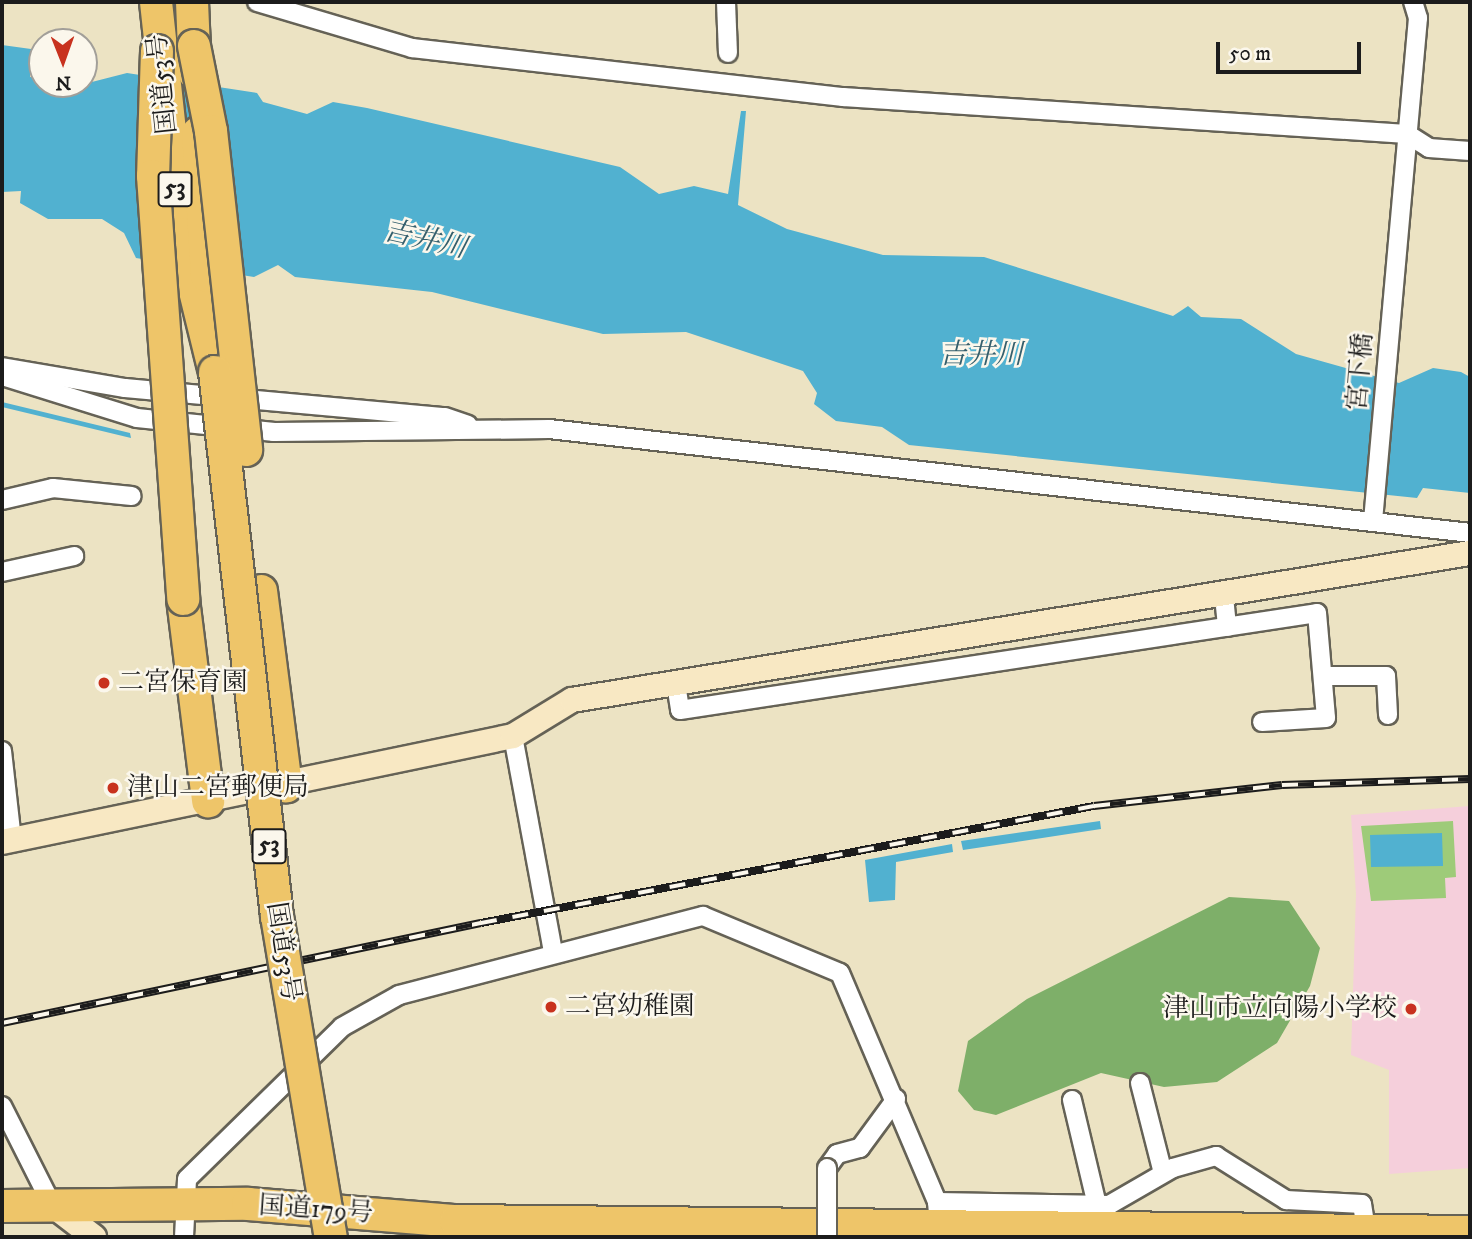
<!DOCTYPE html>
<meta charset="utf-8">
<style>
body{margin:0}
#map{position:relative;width:1472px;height:1239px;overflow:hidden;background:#ece3c3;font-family:"IM FELL DW Pica","Noto Serif JP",serif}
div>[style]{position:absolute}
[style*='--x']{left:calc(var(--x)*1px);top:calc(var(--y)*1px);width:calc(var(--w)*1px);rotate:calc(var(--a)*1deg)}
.built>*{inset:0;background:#f5cfdb}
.green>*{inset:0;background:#9ecb79}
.forest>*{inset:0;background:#7eaf69}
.water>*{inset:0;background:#51b1d0}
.roads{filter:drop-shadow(2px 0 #656256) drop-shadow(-2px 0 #656256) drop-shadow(0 2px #656256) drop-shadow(0 -2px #656256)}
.street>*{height:18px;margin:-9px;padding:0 9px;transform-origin:9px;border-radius:9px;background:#fff}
.secondary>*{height:24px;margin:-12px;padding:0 12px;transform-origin:12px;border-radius:12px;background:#f8e8c3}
.highway>*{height:32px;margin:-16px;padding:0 16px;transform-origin:16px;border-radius:16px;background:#eec569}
.rail>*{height:8px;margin-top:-4px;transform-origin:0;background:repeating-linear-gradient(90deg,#fbf7ec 0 16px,#1c1c1c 0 32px);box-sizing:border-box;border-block:2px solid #1c1c1c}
.bridges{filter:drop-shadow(2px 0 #656256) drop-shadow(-2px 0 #656256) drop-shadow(0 2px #656256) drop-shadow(0 -2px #656256)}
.street-bridge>*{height:18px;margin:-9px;padding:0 9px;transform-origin:9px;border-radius:9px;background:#fff}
.highway-bridge>*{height:32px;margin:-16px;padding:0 16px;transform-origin:16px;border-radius:16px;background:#eec569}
.dots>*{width:19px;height:19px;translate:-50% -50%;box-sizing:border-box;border:4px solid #fbf7ec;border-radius:50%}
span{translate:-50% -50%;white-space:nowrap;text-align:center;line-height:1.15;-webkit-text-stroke:5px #fbf7ec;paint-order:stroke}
.shield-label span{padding:2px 5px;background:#fbf7ec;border:2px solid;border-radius:5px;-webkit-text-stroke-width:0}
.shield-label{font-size:24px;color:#1c1c1c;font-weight:700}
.street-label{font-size:26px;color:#1c1c1c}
.poi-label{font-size:26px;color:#1c1c1c}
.left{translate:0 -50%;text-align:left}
.right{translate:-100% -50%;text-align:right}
.water-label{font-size:28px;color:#345f6d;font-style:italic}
.frame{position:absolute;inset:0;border:4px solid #1c1c1c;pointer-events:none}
.north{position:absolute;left:28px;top:28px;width:70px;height:70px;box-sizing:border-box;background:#fbf7ec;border:2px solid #a29f99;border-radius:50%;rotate:179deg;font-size:19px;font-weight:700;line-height:28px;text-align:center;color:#1c1c1c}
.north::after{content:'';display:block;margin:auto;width:24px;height:32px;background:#c8321e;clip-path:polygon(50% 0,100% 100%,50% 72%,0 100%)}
.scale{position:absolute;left:1216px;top:42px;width:145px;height:32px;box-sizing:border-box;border:4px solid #1c1c1c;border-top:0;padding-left:9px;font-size:21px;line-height:24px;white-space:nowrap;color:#1c1c1c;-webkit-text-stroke:5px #fbf7ec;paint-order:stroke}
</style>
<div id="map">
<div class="built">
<i style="clip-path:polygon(1470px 806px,1470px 1168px,1389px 1174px,1389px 1070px,1351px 1055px,1356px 894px,1351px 815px)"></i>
</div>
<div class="green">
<i style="clip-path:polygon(1453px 821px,1456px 877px,1445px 878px,1446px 898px,1371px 901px,1361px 826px)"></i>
</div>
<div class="forest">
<i style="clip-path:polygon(1229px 897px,1289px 901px,1320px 948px,1310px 986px,1277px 1043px,1217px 1082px,1164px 1087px,1101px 1073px,996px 1115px,974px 1110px,958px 1091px,968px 1041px,1027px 999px)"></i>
</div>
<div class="water">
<i style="clip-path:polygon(2px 45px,31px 49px,30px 77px,42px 78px,42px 84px,84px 84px,127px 73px,257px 93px,263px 102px,307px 114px,333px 102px,367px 108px,620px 167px,659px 194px,694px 186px,728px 194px,741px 111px,746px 111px,738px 205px,787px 229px,883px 255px,984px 257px,1173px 316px,1188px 306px,1201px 317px,1241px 319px,1296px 354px,1399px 383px,1433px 368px,1461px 372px,1470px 377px,1470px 493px,1423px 488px,1417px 498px,909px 445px,882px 427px,836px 421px,814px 404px,817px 393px,803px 371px,686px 332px,603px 334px,432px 292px,295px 277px,278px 265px,254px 277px,136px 258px,124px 233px,102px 219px,48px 219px,20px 203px,21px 191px,2px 192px)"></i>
<i style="clip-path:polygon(2px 402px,130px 433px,131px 438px,2px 407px)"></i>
<i style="clip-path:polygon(1100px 821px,1101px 829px,963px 850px,961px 841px)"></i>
<i style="clip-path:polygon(1442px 833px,1443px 866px,1371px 867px,1370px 835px)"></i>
<i style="clip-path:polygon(952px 844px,953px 852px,896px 862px,895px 900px,869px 902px,865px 860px)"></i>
</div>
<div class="roads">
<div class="street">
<i style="--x:257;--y:2;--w:162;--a:16.5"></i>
<i style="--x:412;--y:48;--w:434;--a:6.5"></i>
<i style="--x:843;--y:97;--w:565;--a:3.75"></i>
<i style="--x:1407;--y:134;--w:26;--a:32"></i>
<i style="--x:1429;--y:148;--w:41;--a:4.2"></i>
<i style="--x:726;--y:2;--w:51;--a:87.8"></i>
<i style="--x:2;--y:367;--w:125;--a:9.7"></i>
<i style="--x:125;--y:388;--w:321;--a:5.2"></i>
<i style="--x:445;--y:417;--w:24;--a:19"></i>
<i style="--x:2;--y:376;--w:141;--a:17.3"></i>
<i style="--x:137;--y:418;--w:138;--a:5.8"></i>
<i style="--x:274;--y:432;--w:275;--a:-0.6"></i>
<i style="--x:549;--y:429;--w:927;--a:6.44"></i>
<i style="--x:2;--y:500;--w:52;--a:-13.2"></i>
<i style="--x:53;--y:488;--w:79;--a:5.8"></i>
<i style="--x:1373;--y:521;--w:505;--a:-84.89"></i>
<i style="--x:1418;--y:18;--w:17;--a:-107"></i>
<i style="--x:2;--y:572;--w:74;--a:-12.5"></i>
<i style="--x:1224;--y:597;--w:30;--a:84"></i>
<i style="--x:1323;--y:676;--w:63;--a:0"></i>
<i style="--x:1386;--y:676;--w:39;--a:87"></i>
<i style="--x:676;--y:684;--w:26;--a:81"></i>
<i style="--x:680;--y:710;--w:644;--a:-8.66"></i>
<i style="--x:1317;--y:613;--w:105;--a:85.1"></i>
<i style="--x:1326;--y:718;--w:64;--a:176.4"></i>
<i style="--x:513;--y:736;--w:219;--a:79.5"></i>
<i style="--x:2;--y:751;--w:90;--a:83.6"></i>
<i style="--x:1140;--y:1083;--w:93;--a:75.7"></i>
<i style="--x:1072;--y:1100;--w:108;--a:76.6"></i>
<i style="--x:2;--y:1106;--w:111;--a:63.2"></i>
<i style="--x:827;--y:1168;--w:17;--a:-54"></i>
<i style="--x:837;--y:1154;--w:24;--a:-15"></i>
<i style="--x:860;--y:1148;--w:61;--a:-53.7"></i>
<i style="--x:937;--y:1202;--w:172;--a:1"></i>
<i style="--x:1109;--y:1205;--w:74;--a:-30"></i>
<i style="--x:1173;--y:1168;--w:45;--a:-15.6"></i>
<i style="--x:1216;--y:1156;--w:83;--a:32.2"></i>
<i style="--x:1286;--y:1200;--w:76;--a:3"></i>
<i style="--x:1362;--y:1204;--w:25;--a:81"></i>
<i style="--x:184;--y:1237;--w:58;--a:-87"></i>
<i style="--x:187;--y:1179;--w:217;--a:-44.4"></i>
<i style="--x:342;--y:1027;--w:65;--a:-29.3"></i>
<i style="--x:399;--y:995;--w:314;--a:-14.6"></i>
<i style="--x:703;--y:916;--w:148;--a:22.6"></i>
<i style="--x:840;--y:973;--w:249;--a:67"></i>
<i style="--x:937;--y:1202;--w:32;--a:85"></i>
</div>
<div class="secondary">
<i style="--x:2;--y:842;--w:522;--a:-11.72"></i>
<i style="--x:513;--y:736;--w:69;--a:-31.4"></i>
<i style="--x:572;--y:700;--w:910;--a:-9.3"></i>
<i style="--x:52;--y:1205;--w:53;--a:37.3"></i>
</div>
<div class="highway">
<i style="--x:156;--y:2;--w:233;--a:83.8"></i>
<i style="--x:181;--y:234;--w:142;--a:76.2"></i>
<i style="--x:192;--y:2;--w:72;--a:87.6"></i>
<i style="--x:198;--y:133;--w:143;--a:86.4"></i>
<i style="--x:261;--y:591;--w:197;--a:82.7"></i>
<i style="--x:183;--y:599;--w:204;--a:82.9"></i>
<i style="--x:2;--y:1206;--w:246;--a:-0.5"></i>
<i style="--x:248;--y:1204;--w:209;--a:4.7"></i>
<i style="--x:456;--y:1221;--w:1014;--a:0.62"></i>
</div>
</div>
<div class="rail">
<i style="--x:2;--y:1023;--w:489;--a:-11.8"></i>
<i style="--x:481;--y:923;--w:624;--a:-10.81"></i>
<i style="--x:1094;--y:806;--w:189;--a:-6.4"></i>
<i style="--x:1282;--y:785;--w:188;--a:-1.8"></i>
</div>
<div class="bridges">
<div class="street-bridge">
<i style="--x:827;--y:1237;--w:69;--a:-90"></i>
</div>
<div class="highway-bridge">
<i style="--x:194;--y:46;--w:87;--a:78.7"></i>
<i style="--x:211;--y:131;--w:321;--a:83.7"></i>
<i style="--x:157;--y:51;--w:125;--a:91.8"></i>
<i style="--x:153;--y:176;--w:424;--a:85.9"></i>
<i style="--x:215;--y:372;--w:548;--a:83.5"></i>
<i style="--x:277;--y:916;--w:326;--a:80.5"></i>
</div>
</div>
<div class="dots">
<i style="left:104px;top:683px;background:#c8321e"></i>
<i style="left:113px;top:788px;background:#c8321e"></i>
<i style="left:551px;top:1007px;background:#c8321e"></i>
<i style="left:1411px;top:1009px;background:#c8321e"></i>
</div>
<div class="shield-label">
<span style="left:175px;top:189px">53</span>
<span style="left:269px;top:846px">53</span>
</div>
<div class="street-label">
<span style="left:163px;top:84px;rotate:-96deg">国道53号</span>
<span style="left:1361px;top:372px;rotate:-85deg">宮下橋</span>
<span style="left:283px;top:952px;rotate:81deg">国道53号</span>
<span style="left:316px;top:1210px;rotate:4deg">国道179号</span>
</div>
<div class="poi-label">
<span class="left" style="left:118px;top:683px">二宮保育園</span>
<span class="left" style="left:127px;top:788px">津山二宮郵便局</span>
<span class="left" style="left:565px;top:1007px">二宮幼稚園</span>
<span class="right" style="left:1397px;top:1009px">津山市立向陽小学校</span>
</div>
<div class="water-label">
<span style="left:425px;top:240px;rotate:13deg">吉井川</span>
<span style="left:981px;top:355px">吉井川</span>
</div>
<div class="frame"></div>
<div class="north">N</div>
<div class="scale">50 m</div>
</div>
